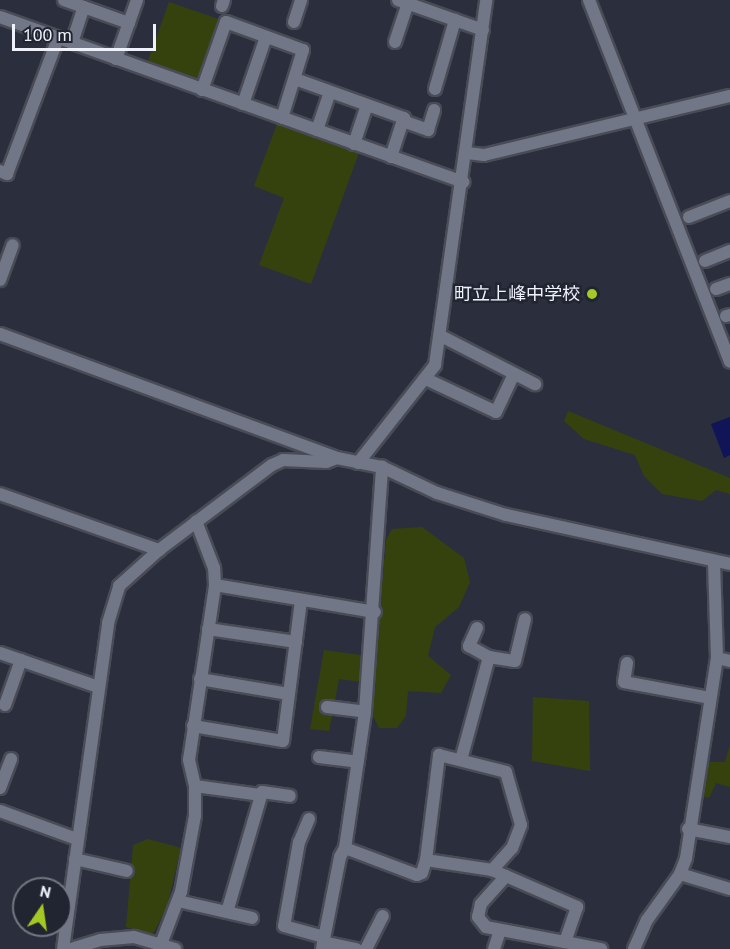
<!DOCTYPE html>
<meta charset="utf-8">
<style>
body{margin:0}
#map{position:relative;width:730px;height:949px;overflow:hidden;background:#2b2f3d;font-family:"PT Sans","Noto Sans JP",sans-serif}
div>[style]{position:absolute}
[style*='--x']{left:calc(var(--x)*1px);top:calc(var(--y)*1px);width:calc(var(--w)*1px);rotate:calc(var(--a)*1deg)}
.green>*{inset:0;background:#36420e}
.water>*{inset:0;background:#111456}
.roads{filter:drop-shadow(2px 0 #494c57) drop-shadow(-2px 0 #494c57) drop-shadow(0 2px #494c57) drop-shadow(0 -2px #494c57)}
.minor>*{height:12px;margin:-6px;padding:0 6px;transform-origin:6px;border-radius:6px;background:#727787}
.dots>*{width:16px;height:16px;translate:-50% -50%;box-sizing:border-box;border:3px solid #212532;border-radius:50%}
span{translate:-50% -50%;white-space:nowrap;text-align:center;line-height:1.15;-webkit-text-stroke:5px #212532;paint-order:stroke}
.poi-label{font-size:18px;color:#eff2fb}
.right{translate:-100% -50%;text-align:right}
.north{position:absolute;left:12px;top:877px;width:60px;height:60px;box-sizing:border-box;background:#212532;border:2px solid #737782;border-radius:50%;rotate:13deg;font-size:16px;font-weight:700;line-height:24px;text-align:center;color:#eff2fb}
.north::after{content:'';display:block;margin:auto;width:21px;height:27px;background:#a4c824;clip-path:polygon(50% 0,100% 100%,50% 72%,0 100%)}
.scale{position:absolute;left:12px;top:24px;width:144px;height:27px;box-sizing:border-box;border:3px solid #eff2fb;border-top:0;padding-left:8px;font-size:18px;line-height:21px;white-space:nowrap;color:#eff2fb;-webkit-text-stroke:4px #212532;paint-order:stroke}
</style>
<div id="map">
<div class="green">
<i style="clip-path:polygon(169px 2px,224px 21px,200px 85px,146px 66px)"></i>
<i style="clip-path:polygon(278px 121px,360px 150px,311px 284px,259px 265px,284px 198px,254px 186px)"></i>
<i style="clip-path:polygon(568px 411px,730px 478px,730px 494px,716px 490px,702px 501px,662px 494px,644px 476px,635px 455px,584px 439px,564px 421px)"></i>
<i style="clip-path:polygon(422px 527px,464px 558px,470px 582px,459px 607px,435px 627px,428px 656px,451px 675px,441px 693px,408px 691px,406px 716px,397px 728px,379px 728px,371px 712px,386px 540px,392px 529px)"></i>
<i style="clip-path:polygon(324px 650px,367px 656px,362px 682px,339px 679px,329px 731px,310px 729px)"></i>
<i style="clip-path:polygon(533px 697px,589px 701px,590px 771px,532px 761px)"></i>
<i style="clip-path:polygon(730px 745px,730px 787px,716px 783px,709px 798px,699px 795px,706px 762px,725px 762px)"></i>
<i style="clip-path:polygon(148px 839px,181px 848px,167px 907px,153px 934px,126px 927px,133px 845px)"></i>
</div>
<div class="water">
<i style="clip-path:polygon(730px 417px,730px 455px,724px 458px,711px 424px)"></i>
</div>
<div class="roads">
<div class="minor">
<i style="--x:64;--y:0;--w:69;--a:19.5"></i>
<i style="--x:398;--y:0;--w:90;--a:19.4"></i>
<i style="--x:589;--y:0;--w:388;--a:68.7"></i>
<i style="--x:222;--y:6;--w:6;--a:-72"></i>
<i style="--x:0;--y:17;--w:492;--a:19.6"></i>
<i style="--x:294;--y:22;--w:23;--a:-72"></i>
<i style="--x:395;--y:42;--w:41;--a:-71.6"></i>
<i style="--x:72;--y:43;--w:38;--a:-72"></i>
<i style="--x:116;--y:59;--w:63;--a:-70.4"></i>
<i style="--x:295;--y:79;--w:116;--a:19.7"></i>
<i style="--x:404;--y:118;--w:3;--a:108"></i>
<i style="--x:435;--y:89;--w:72;--a:-73.8"></i>
<i style="--x:202;--y:90;--w:72;--a:-70.6"></i>
<i style="--x:226;--y:22;--w:82;--a:20"></i>
<i style="--x:303;--y:50;--w:71;--a:107.2"></i>
<i style="--x:243;--y:104;--w:71;--a:-71.1"></i>
<i style="--x:317;--y:130;--w:40;--a:-71.1"></i>
<i style="--x:354;--y:144;--w:41;--a:-71.6"></i>
<i style="--x:467;--y:153;--w:17;--a:7"></i>
<i style="--x:484;--y:155;--w:253;--a:-13.5"></i>
<i style="--x:391;--y:157;--w:38;--a:-72"></i>
<i style="--x:403;--y:121;--w:27;--a:20"></i>
<i style="--x:428;--y:130;--w:21;--a:-73"></i>
<i style="--x:0;--y:171;--w:8;--a:23"></i>
<i style="--x:7;--y:174;--w:145;--a:-69.4"></i>
<i style="--x:689;--y:217;--w:44;--a:-21.3"></i>
<i style="--x:705;--y:261;--w:27;--a:-22"></i>
<i style="--x:0;--y:280;--w:37;--a:-70"></i>
<i style="--x:716;--y:289;--w:15;--a:-20"></i>
<i style="--x:726;--y:316;--w:4;--a:-14"></i>
<i style="--x:0;--y:334;--w:359;--a:20.2"></i>
<i style="--x:337;--y:458;--w:46;--a:11.3"></i>
<i style="--x:382;--y:467;--w:61;--a:25.3"></i>
<i style="--x:437;--y:493;--w:72;--a:17.7"></i>
<i style="--x:506;--y:515;--w:229;--a:12.3"></i>
<i style="--x:441;--y:336;--w:106;--a:27.1"></i>
<i style="--x:426;--y:379;--w:77;--a:25.2"></i>
<i style="--x:496;--y:412;--w:42;--a:-64.7"></i>
<i style="--x:358;--y:463;--w:125;--a:-51.8"></i>
<i style="--x:435;--y:365;--w:369;--a:-82"></i>
<i style="--x:0;--y:494;--w:169;--a:19.4"></i>
<i style="--x:215;--y:585;--w:162;--a:9.6"></i>
<i style="--x:477;--y:628;--w:20;--a:114"></i>
<i style="--x:469;--y:646;--w:23;--a:29"></i>
<i style="--x:489;--y:657;--w:26;--a:9"></i>
<i style="--x:515;--y:661;--w:43;--a:-76.6"></i>
<i style="--x:208;--y:629;--w:89;--a:8.4"></i>
<i style="--x:0;--y:653;--w:104;--a:19.1"></i>
<i style="--x:717;--y:658;--w:13;--a:13"></i>
<i style="--x:627;--y:663;--w:19;--a:99"></i>
<i style="--x:624;--y:682;--w:87;--a:10.5"></i>
<i style="--x:200;--y:679;--w:90;--a:9.6"></i>
<i style="--x:5;--y:705;--w:48;--a:-70.4"></i>
<i style="--x:327;--y:707;--w:38;--a:7"></i>
<i style="--x:193;--y:726;--w:91;--a:9.5"></i>
<i style="--x:283;--y:741;--w:141;--a:-82.7"></i>
<i style="--x:319;--y:757;--w:39;--a:7"></i>
<i style="--x:461;--y:760;--w:107;--a:-74.8"></i>
<i style="--x:195;--y:786;--w:67;--a:7.8"></i>
<i style="--x:0;--y:788;--w:31;--a:-69"></i>
<i style="--x:0;--y:811;--w:82;--a:20"></i>
<i style="--x:309;--y:819;--w:25;--a:113"></i>
<i style="--x:299;--y:842;--w:85;--a:100.1"></i>
<i style="--x:284;--y:926;--w:41;--a:15.4"></i>
<i style="--x:688;--y:829;--w:43;--a:10.8"></i>
<i style="--x:345;--y:848;--w:77;--a:20.6"></i>
<i style="--x:417;--y:875;--w:5;--a:-22"></i>
<i style="--x:422;--y:873;--w:14;--a:-73"></i>
<i style="--x:426;--y:860;--w:67;--a:8.6"></i>
<i style="--x:492;--y:870;--w:93;--a:23.5"></i>
<i style="--x:577;--y:907;--w:37;--a:109"></i>
<i style="--x:565;--y:942;--w:37;--a:11"></i>
<i style="--x:75;--y:859;--w:53;--a:13"></i>
<i style="--x:426;--y:860;--w:106;--a:-82.9"></i>
<i style="--x:439;--y:755;--w:69;--a:14.2"></i>
<i style="--x:506;--y:772;--w:55;--a:74.2"></i>
<i style="--x:521;--y:825;--w:25;--a:111"></i>
<i style="--x:512;--y:848;--w:30;--a:132"></i>
<i style="--x:680;--y:874;--w:52;--a:16.7"></i>
<i style="--x:506;--y:876;--w:38;--a:132"></i>
<i style="--x:481;--y:904;--w:13;--a:103"></i>
<i style="--x:478;--y:917;--w:13;--a:51"></i>
<i style="--x:486;--y:927;--w:80;--a:10.8"></i>
<i style="--x:178;--y:901;--w:76;--a:12.9"></i>
<i style="--x:227;--y:912;--w:125;--a:-73.7"></i>
<i style="--x:262;--y:792;--w:28;--a:8"></i>
<i style="--x:323;--y:942;--w:34;--a:12"></i>
<i style="--x:161;--y:944;--w:56;--a:-69"></i>
<i style="--x:181;--y:892;--w:77;--a:-79.6"></i>
<i style="--x:195;--y:816;--w:30;--a:-90"></i>
<i style="--x:195;--y:786;--w:27;--a:-103"></i>
<i style="--x:189;--y:760;--w:177;--a:-81.5"></i>
<i style="--x:215;--y:585;--w:17;--a:-93"></i>
<i style="--x:214;--y:568;--w:50;--a:-111"></i>
<i style="--x:63;--y:949;--w:329;--a:-82.1"></i>
<i style="--x:108;--y:623;--w:39;--a:-73"></i>
<i style="--x:119;--y:586;--w:54;--a:-42"></i>
<i style="--x:159;--y:550;--w:141;--a:-37"></i>
<i style="--x:272;--y:465;--w:12;--a:-24"></i>
<i style="--x:283;--y:460;--w:43;--a:2.7"></i>
<i style="--x:326;--y:462;--w:12;--a:-20"></i>
<i style="--x:71;--y:949;--w:30;--a:-17"></i>
<i style="--x:100;--y:940;--w:34;--a:-5"></i>
<i style="--x:134;--y:937;--w:43;--a:16.3"></i>
<i style="--x:322;--y:949;--w:94;--a:-78.9"></i>
<i style="--x:340;--y:857;--w:10;--a:-61"></i>
<i style="--x:345;--y:848;--w:137;--a:-81.6"></i>
<i style="--x:365;--y:712;--w:246;--a:-86"></i>
<i style="--x:366;--y:949;--w:37;--a:-63"></i>
<i style="--x:494;--y:949;--w:20;--a:-72"></i>
<i style="--x:634;--y:949;--w:32;--a:-66"></i>
<i style="--x:647;--y:920;--w:57;--a:-54.3"></i>
<i style="--x:680;--y:874;--w:17;--a:-69"></i>
<i style="--x:686;--y:858;--w:202;--a:-81.2"></i>
<i style="--x:717;--y:658;--w:96;--a:-91.8"></i>
</div>
</div>
<div class="dots">
<i style="left:592px;top:294px;background:#a4c824"></i>
</div>
<div class="poi-label">
<span class="right" style="left:580px;top:294px">町立上峰中学校</span>
</div>
<div class="north">N</div>
<div class="scale">100 m</div>
</div>
